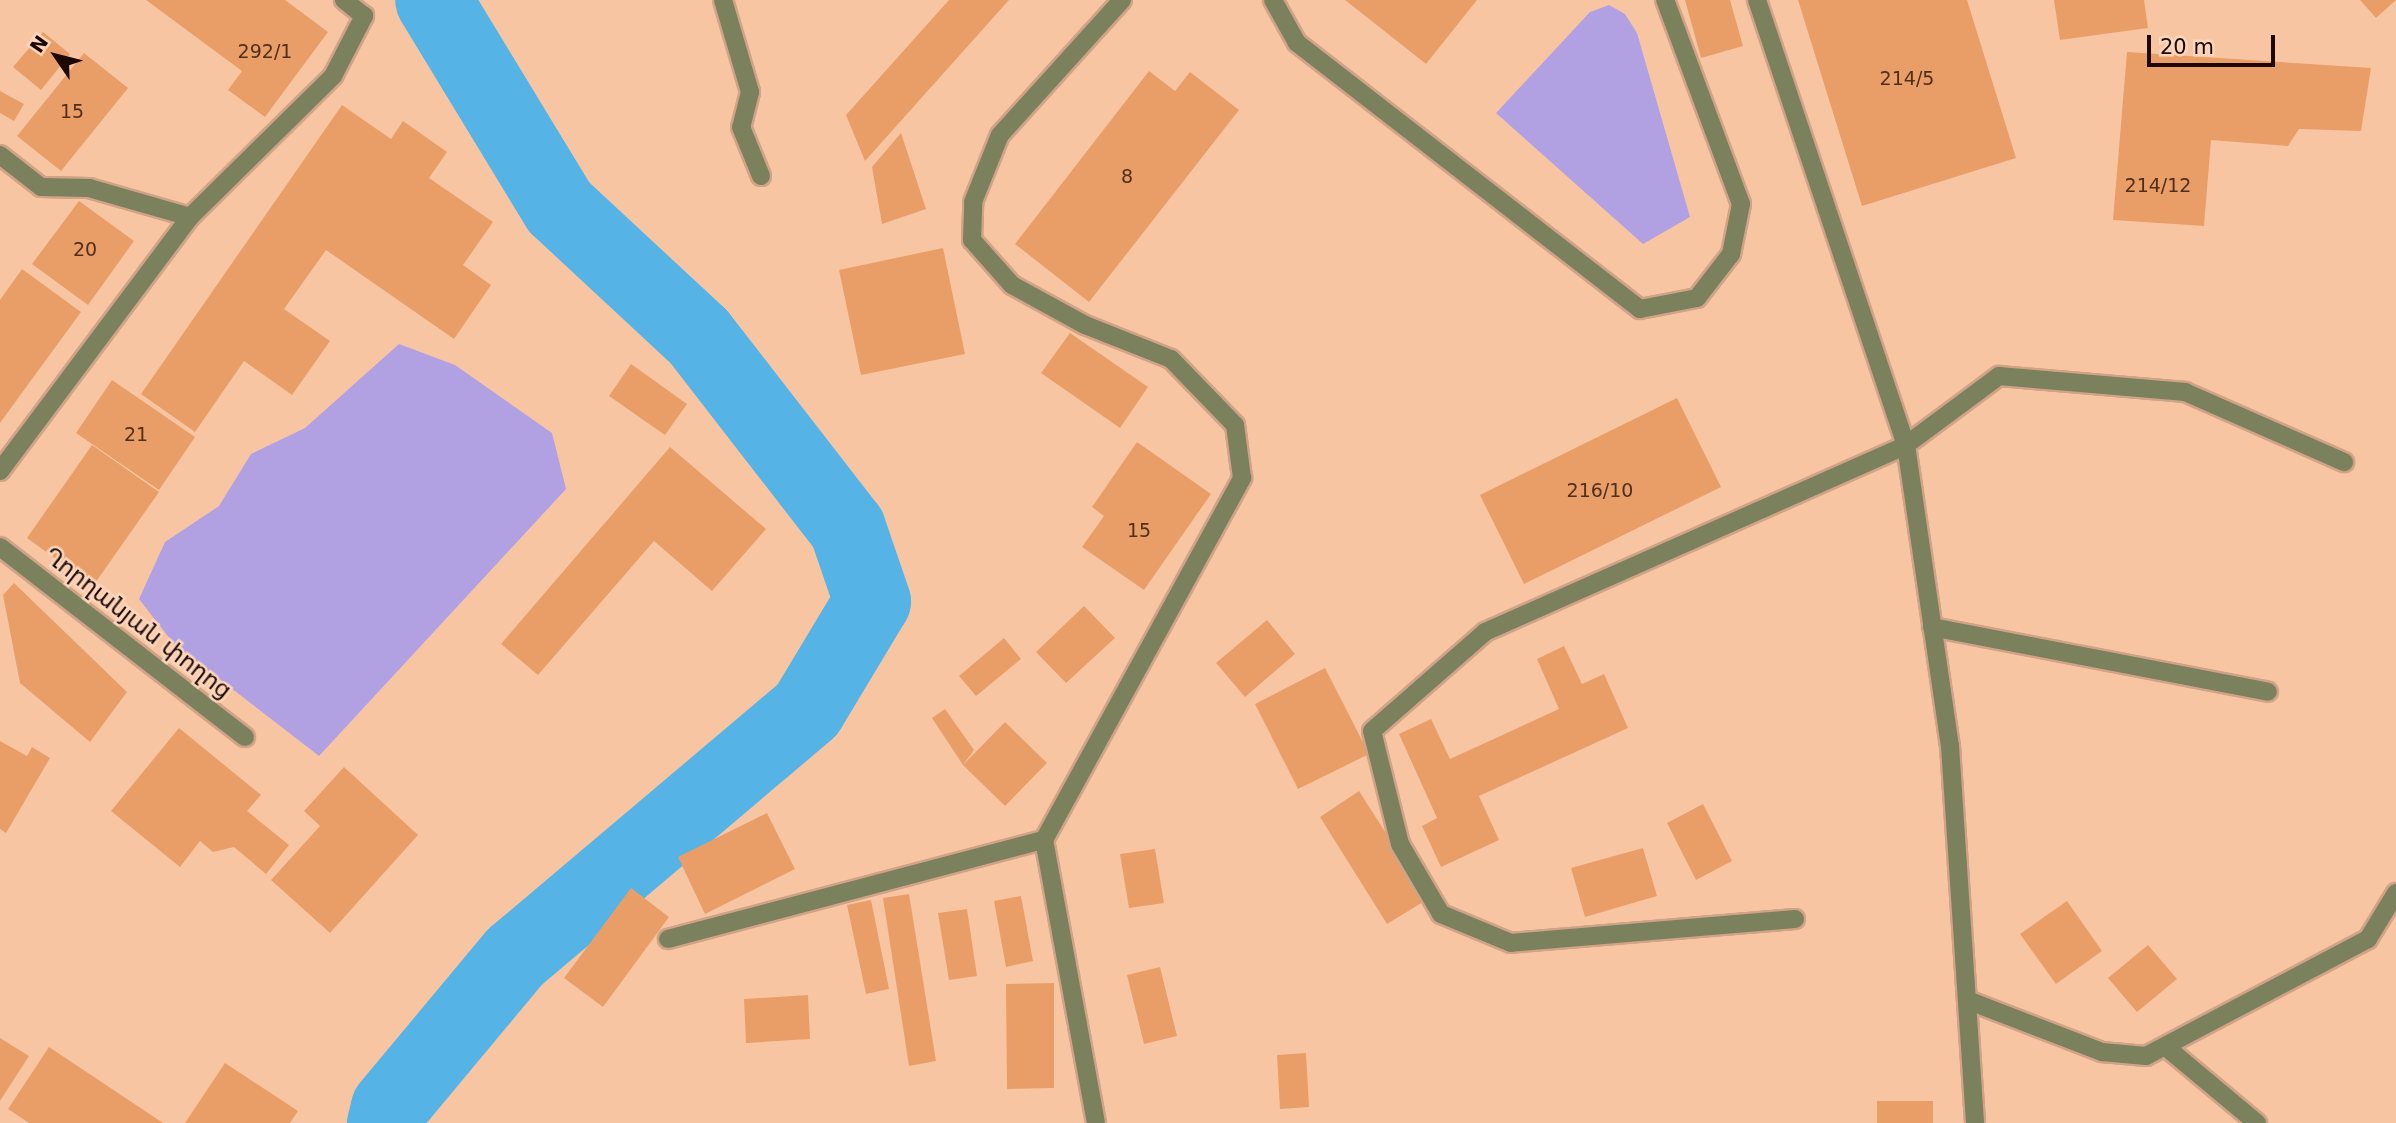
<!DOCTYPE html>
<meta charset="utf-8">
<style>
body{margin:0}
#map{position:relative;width:2396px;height:1123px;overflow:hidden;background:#f8c5a3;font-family:"DejaVu Sans","Noto Sans Armenian",sans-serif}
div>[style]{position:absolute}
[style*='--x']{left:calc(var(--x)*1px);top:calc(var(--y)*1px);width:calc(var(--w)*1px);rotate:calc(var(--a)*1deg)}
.green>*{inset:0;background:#b1a1e3}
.river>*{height:77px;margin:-38.5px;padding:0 38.5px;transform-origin:38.5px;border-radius:38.5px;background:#56b3e6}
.building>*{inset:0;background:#ea9e67}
.roads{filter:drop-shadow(2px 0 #d1a386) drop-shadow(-2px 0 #d1a386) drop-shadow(0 2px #d1a386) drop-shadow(0 -2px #d1a386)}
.lane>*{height:18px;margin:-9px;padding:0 9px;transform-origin:9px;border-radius:9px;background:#7b805d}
.street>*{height:18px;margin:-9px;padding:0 9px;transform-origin:9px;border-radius:9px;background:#7b805d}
span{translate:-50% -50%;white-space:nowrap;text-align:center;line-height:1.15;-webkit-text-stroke:5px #fcd6bc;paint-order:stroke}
.number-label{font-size:19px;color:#502e1a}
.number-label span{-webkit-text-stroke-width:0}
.street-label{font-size:23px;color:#1d0800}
.north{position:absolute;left:21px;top:21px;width:70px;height:70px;-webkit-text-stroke:5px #fcd6bc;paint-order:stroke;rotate:305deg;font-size:19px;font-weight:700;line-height:28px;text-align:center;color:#1d0800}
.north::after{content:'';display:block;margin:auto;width:24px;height:32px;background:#1d0800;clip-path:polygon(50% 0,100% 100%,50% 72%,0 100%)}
.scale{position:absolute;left:2147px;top:35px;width:128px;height:32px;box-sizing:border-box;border:4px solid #1d0800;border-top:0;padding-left:9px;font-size:21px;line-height:24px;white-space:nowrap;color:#1d0800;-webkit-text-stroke:5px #fcd6bc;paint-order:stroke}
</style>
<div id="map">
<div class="green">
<i style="clip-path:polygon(1609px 5px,1625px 14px,1637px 33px,1690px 217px,1643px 244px,1496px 113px,1590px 12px)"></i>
<i style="clip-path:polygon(399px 344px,455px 365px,552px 433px,566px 489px,319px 756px,174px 644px,139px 599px,165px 542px,219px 506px,251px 454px,305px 428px)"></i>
</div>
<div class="river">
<i style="--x:385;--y:1123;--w:16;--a:-76"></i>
<i style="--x:389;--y:1107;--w:197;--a:-50.2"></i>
<i style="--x:515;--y:956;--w:382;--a:-40.2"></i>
<i style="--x:807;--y:709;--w:126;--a:-59"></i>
<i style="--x:872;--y:601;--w:77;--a:-108.9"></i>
<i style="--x:847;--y:528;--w:243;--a:-127.8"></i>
<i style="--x:698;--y:336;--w:190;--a:-137.1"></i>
<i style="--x:559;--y:207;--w:242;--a:-121.3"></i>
</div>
<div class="building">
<i style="clip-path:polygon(146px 0,285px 0,328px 32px,265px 117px,228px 90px,242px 71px)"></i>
<i style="clip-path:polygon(949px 0,1009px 0,865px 161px,846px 115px)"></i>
<i style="clip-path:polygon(1345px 0,1477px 0,1426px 64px)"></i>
<i style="clip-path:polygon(1685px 0,1730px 0,1743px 46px,1701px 58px)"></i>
<i style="clip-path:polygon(1798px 0,1967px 0,2016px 158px,1862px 206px)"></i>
<i style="clip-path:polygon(2054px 0,2144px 0,2148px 28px,2060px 40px)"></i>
<i style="clip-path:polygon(2360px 0,2396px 0,2376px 18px)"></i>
<i style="clip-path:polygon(43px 32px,70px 54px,41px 90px,13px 67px)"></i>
<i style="clip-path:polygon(2127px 52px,2371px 68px,2361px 131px,2299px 129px,2288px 146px,2211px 140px,2204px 226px,2113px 220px)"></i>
<i style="clip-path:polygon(84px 53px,128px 88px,61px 171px,17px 136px)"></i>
<i style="clip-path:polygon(1149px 71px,1175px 91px,1190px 72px,1239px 110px,1089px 302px,1015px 244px)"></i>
<i style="clip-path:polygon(0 91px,24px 104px,14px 121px,0 113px)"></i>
<i style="clip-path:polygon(342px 105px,391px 139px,403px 121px,447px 152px,429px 178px,493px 222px,463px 265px,491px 285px,454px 339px,326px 250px,284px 309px,330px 341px,292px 395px,244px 361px,195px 432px,141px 394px)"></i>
<i style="clip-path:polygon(901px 133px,926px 209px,882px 224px,872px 167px)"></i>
<i style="clip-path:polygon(79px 201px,134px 241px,88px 305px,32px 264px)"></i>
<i style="clip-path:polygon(943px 248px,965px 354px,861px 375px,839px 270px)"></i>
<i style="clip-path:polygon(22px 269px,81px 312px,0 423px,0 300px)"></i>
<i style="clip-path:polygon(1070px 333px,1148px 387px,1120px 428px,1041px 373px)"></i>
<i style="clip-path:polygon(631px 364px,687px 404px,665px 435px,609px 396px)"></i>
<i style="clip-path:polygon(112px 380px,195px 437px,159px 490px,76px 433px)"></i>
<i style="clip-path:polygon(1677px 398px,1721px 487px,1524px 584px,1480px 495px)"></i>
<i style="clip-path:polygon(1137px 442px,1211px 494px,1144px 590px,1082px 547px,1104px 516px,1092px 507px)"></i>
<i style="clip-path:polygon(92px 445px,159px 492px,93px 586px,27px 538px)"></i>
<i style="clip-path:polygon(670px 447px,766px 529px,712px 591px,654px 541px,538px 675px,501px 644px)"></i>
<i style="clip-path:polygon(14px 583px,127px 692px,90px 742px,20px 683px,3px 595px)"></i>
<i style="clip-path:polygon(1084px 606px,1115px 638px,1066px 683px,1036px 652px)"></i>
<i style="clip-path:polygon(1267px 620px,1295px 654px,1245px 697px,1216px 663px)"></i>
<i style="clip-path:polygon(1004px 638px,1021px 659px,976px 696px,959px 676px)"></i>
<i style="clip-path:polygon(1564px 646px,1582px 684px,1604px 674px,1628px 728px,1479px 796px,1499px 840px,1441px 867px,1422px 826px,1437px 818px,1399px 734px,1431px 719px,1450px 759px,1559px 709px,1537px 659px)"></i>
<i style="clip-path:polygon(1325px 668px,1369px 754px,1298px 789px,1255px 704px)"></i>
<i style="clip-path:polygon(945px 709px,974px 750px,963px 765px,932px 718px)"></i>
<i style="clip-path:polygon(1005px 722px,1047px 763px,1005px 806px,963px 765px)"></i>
<i style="clip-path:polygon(179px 728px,261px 795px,247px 811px,289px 845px,266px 874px,234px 847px,213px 852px,200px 841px,180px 867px,111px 811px)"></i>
<i style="clip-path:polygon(0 741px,27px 756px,32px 747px,50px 758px,6px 833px,0 829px)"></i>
<i style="clip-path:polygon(344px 767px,418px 835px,330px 933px,271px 880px,320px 826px,304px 811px)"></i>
<i style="clip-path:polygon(1359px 791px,1428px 899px,1387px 924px,1320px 817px)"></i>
<i style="clip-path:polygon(1703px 804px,1732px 861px,1696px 880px,1667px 823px)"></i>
<i style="clip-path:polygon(767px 813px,795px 869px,705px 914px,678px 857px)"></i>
<i style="clip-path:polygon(1643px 848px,1657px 896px,1585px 917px,1571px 868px)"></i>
<i style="clip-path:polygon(1155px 849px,1164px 903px,1129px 908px,1120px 854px)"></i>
<i style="clip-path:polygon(631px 888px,669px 917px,603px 1007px,564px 978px)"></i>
<i style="clip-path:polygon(909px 894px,936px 1061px,909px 1066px,883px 898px)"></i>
<i style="clip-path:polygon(1021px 896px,1033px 961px,1006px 967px,994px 901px)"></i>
<i style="clip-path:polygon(871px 900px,889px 989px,866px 994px,847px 905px)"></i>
<i style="clip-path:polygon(2067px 901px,2102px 951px,2056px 984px,2020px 934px)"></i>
<i style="clip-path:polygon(967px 909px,977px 976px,949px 980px,938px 913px)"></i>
<i style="clip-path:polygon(2148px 945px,2177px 979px,2137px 1012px,2108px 978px)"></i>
<i style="clip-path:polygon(1160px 967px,1177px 1036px,1144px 1044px,1127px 975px)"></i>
<i style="clip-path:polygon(1054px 983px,1054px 1088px,1007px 1089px,1006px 984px)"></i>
<i style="clip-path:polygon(808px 995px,810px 1039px,746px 1043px,744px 999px)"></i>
<i style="clip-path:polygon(0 1038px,29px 1056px,0 1101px)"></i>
<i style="clip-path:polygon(49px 1047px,163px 1123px,29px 1123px,8px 1109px)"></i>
<i style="clip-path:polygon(1306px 1053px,1309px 1107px,1280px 1109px,1277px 1055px)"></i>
<i style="clip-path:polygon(225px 1063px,298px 1111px,290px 1123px,185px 1123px)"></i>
<i style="clip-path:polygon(1877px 1101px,1933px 1101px,1933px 1123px,1877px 1123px)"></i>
</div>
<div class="roads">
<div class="lane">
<i style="--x:1273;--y:0;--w:49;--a:60.8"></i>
<i style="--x:1297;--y:43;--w:434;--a:37.8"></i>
<i style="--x:1640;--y:309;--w:58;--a:-10.9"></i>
<i style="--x:1697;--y:298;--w:56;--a:-52.3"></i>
<i style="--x:1731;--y:254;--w:51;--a:-78.7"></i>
<i style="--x:1741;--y:204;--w:218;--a:-110.4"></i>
<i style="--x:1757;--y:0;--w:469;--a:71.5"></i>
<i style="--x:1906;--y:445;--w:304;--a:81.7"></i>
<i style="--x:1950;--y:746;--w:378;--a:86.2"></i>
<i style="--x:1932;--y:627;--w:342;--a:10.9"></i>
<i style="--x:1795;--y:919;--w:285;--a:175.2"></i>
<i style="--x:1511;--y:943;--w:76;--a:-157.5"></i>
<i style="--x:1441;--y:914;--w:81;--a:-120.4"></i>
<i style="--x:1400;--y:844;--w:116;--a:-103.9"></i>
<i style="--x:1372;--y:731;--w:150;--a:-41.2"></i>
<i style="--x:1485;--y:632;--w:461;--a:-23.9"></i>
<i style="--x:1906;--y:445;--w:116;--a:-36.6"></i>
<i style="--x:1999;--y:376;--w:187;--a:4.9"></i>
<i style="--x:2185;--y:392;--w:174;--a:23.8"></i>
<i style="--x:1967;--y:1000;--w:145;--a:21.1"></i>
<i style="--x:2102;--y:1052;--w:44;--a:5.2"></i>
<i style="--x:2146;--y:1056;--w:251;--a:-27.8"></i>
<i style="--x:2368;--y:939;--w:54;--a:-58.7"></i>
<i style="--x:2166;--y:1047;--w:119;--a:39.9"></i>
</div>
<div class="street">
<i style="--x:723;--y:0;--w:96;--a:73.6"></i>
<i style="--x:750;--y:92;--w:36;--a:104"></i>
<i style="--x:741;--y:127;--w:53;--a:67.8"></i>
<i style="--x:0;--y:155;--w:52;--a:38"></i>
<i style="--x:41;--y:187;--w:48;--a:1.2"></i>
<i style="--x:89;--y:188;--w:105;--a:16"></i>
<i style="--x:0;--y:471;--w:317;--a:-53.2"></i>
<i style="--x:190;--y:217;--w:201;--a:-44.6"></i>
<i style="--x:333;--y:76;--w:68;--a:-62.7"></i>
<i style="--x:364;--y:16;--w:26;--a:-141"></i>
<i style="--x:0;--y:547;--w:310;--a:37.8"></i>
<i style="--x:668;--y:939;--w:389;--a:-14.8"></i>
<i style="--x:1096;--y:1123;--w:288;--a:-100.4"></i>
<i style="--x:1044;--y:840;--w:413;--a:-61.3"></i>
<i style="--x:1242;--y:478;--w:53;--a:-97.5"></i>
<i style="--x:1235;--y:425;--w:92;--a:-134.1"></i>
<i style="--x:1171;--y:359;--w:92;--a:-158.4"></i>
<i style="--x:1085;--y:325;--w:83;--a:-151.3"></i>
<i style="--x:1012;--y:285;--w:60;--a:-131.6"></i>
<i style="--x:972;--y:240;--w:38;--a:-88"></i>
<i style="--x:973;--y:202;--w:72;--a:-68.1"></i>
<i style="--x:1000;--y:135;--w:182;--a:-47.9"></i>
</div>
</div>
<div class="number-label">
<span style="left:265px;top:52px">292/1</span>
<span style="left:1907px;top:79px">214/5</span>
<span style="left:72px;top:112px">15</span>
<span style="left:1127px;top:177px">8</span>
<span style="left:2158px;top:186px">214/12</span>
<span style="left:85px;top:250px">20</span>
<span style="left:136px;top:435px">21</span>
<span style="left:1600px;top:491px">216/10</span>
<span style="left:1139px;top:531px">15</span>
</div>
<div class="street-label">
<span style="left:138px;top:623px;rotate:38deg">Ղորղանյան փողոց</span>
</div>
<div class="north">N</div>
<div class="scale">20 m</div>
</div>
